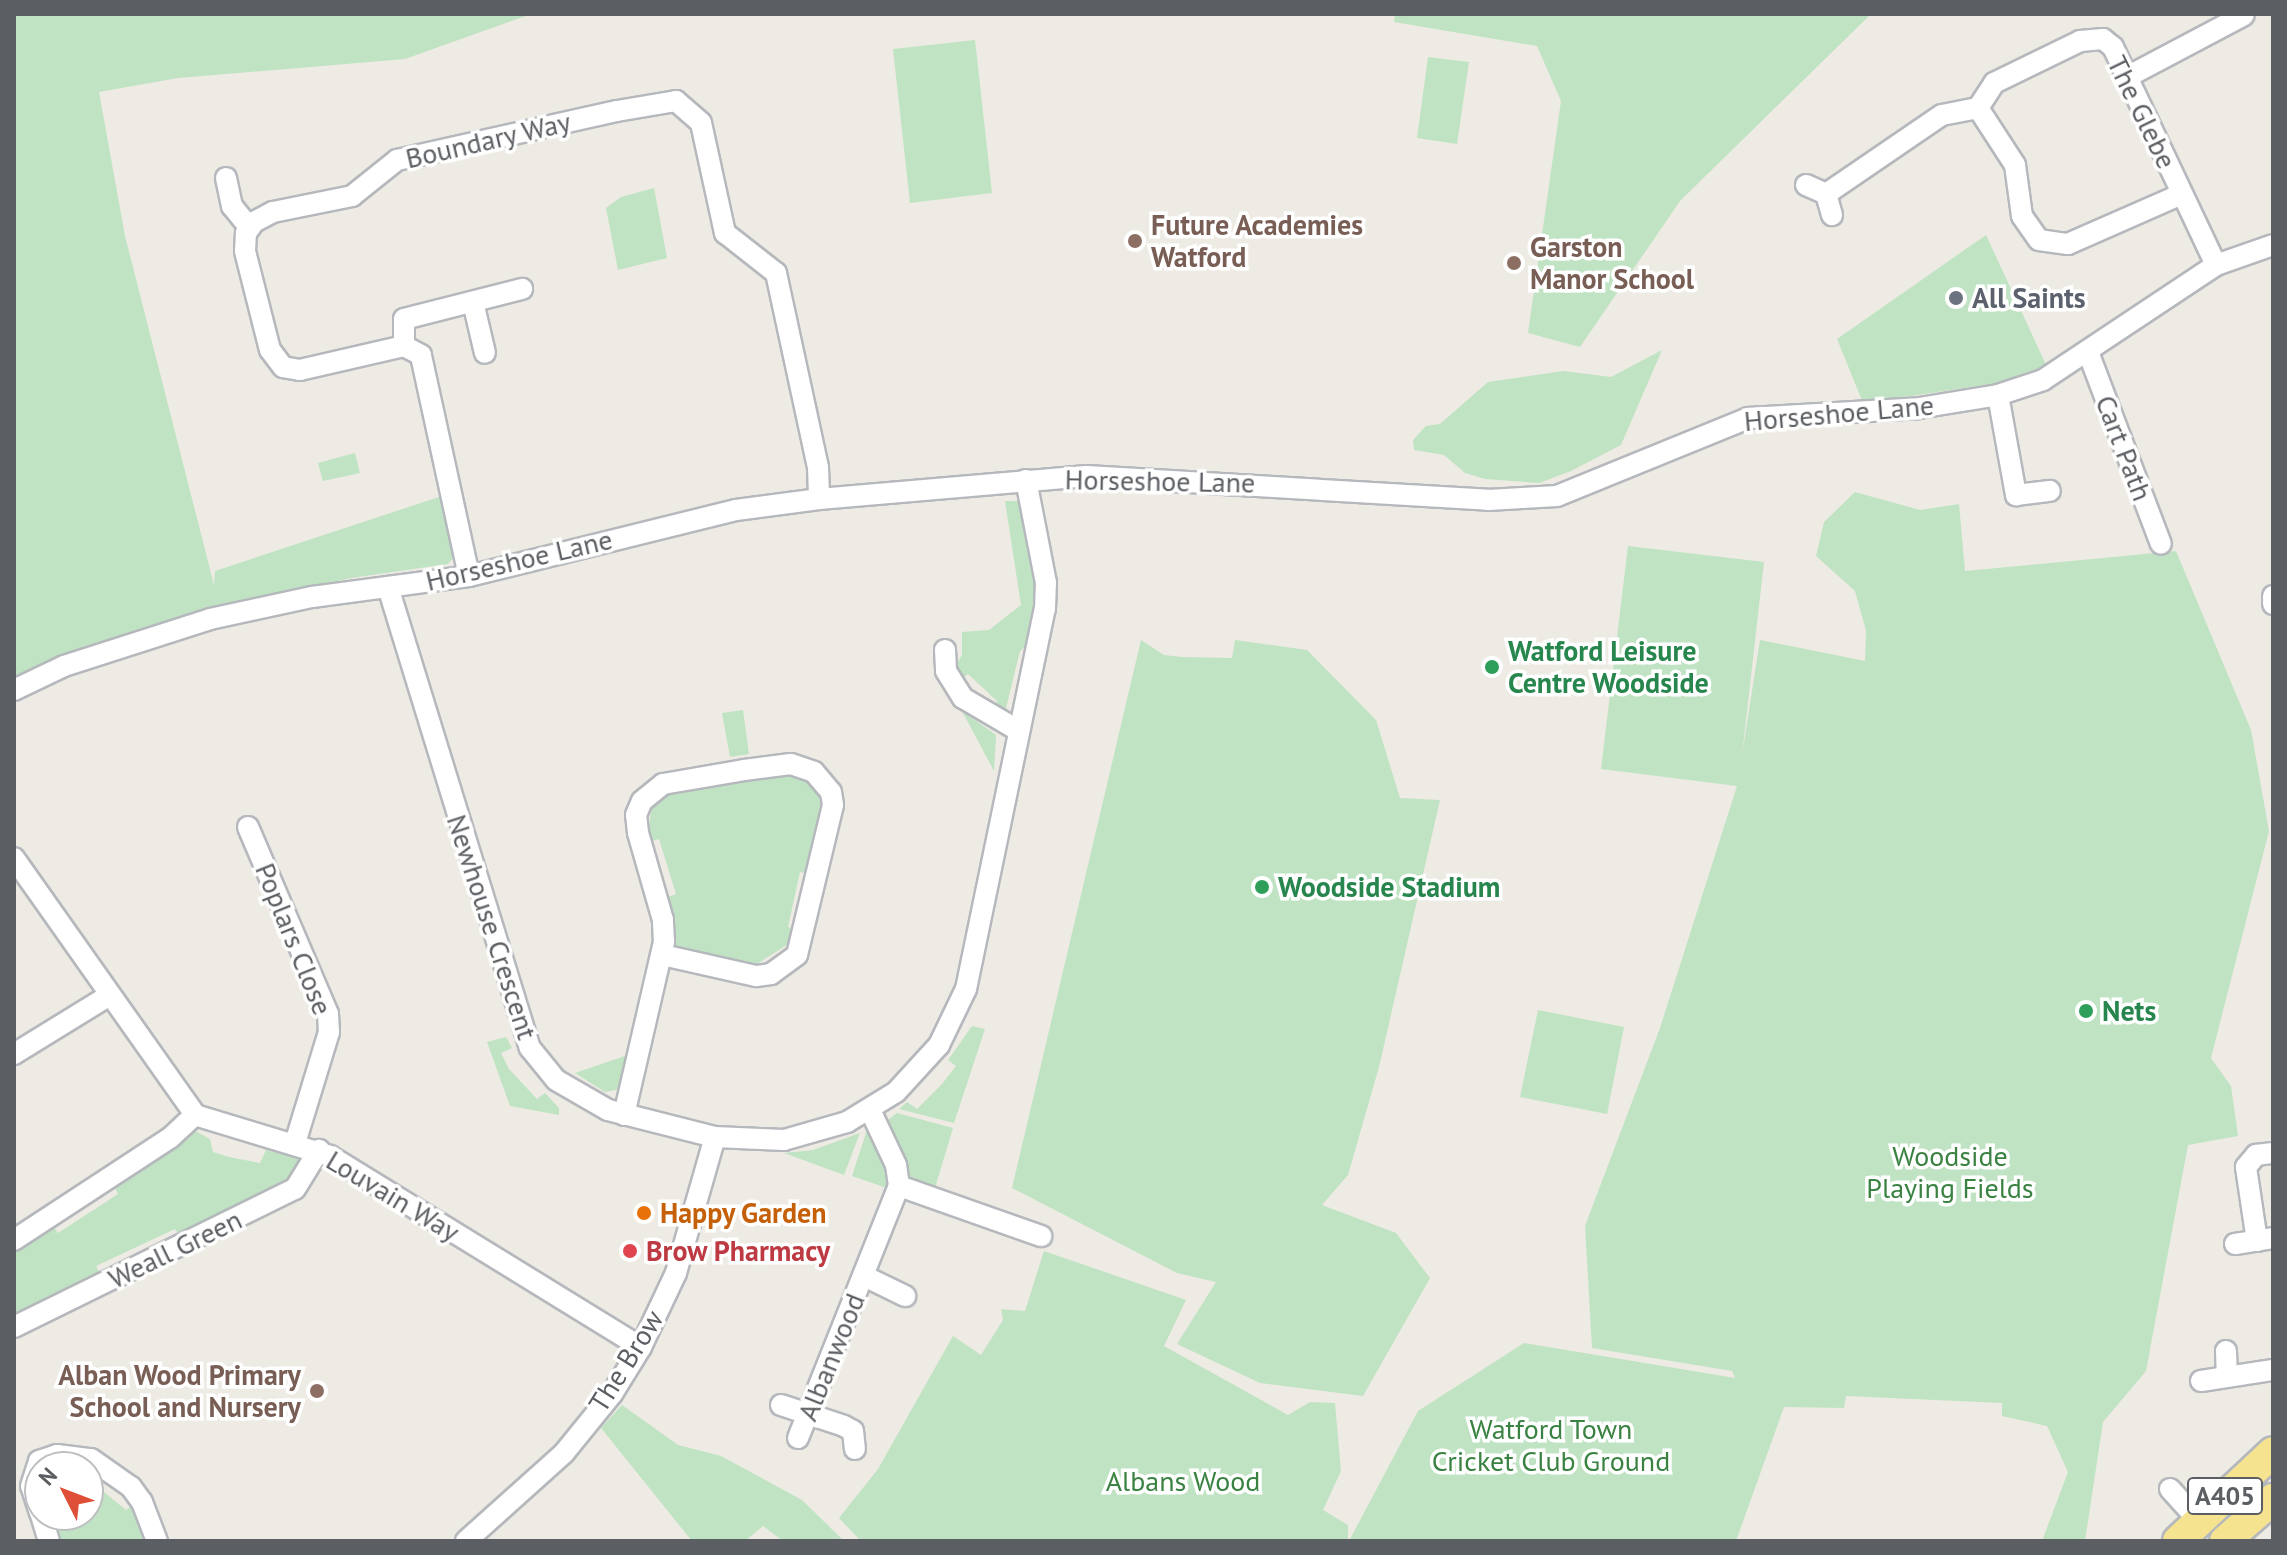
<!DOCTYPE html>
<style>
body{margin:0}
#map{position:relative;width:2287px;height:1555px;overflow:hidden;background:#edebe3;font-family:"PT Sans",sans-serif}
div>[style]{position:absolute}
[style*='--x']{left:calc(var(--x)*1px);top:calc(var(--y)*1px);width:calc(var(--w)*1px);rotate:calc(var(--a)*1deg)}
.green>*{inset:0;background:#c0e3c3}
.roads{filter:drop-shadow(2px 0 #b5b8bc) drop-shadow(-2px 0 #b5b8bc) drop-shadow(0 2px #b5b8bc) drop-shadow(0 -2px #b5b8bc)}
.minor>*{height:20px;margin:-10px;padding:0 10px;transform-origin:10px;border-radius:10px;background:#fff}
.highway>*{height:30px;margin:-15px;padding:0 15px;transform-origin:15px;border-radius:15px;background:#f6e390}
.dots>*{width:22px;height:22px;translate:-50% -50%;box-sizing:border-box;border:4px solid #fff;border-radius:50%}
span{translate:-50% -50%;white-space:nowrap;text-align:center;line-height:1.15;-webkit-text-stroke:7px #fff;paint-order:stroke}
.shield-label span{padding:2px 6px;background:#fff;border:2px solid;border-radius:6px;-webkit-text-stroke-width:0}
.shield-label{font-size:26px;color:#5b5e62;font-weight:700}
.street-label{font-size:28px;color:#5b5e62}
.education-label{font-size:28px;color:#785e54;font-weight:700}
.left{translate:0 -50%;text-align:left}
.right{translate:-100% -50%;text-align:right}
.worship-label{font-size:28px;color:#5b616d;font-weight:700}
.leisure-label{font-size:28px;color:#27864d;font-weight:700}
.park-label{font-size:28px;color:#3a8242}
.food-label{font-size:28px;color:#c56008;font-weight:700}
.health-label{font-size:28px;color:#be3a42;font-weight:700}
.frame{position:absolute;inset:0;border:16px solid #5b5e62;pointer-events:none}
.north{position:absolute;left:24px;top:1451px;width:80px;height:80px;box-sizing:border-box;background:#fff;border:2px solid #bdbfc0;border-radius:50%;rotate:312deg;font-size:22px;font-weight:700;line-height:32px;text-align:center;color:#5b5e62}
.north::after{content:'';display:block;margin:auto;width:28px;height:36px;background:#df4f37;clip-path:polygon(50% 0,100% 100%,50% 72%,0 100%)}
</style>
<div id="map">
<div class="green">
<i style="clip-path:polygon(14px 14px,531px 14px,405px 59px,178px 78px,99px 92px,125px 236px,214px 585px,215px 571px,448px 494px,455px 556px,448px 564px,351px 578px,211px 609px,14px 678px)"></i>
<i style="clip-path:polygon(1395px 14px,1871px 14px,1680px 201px,1580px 347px,1528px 333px,1561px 101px,1537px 46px,1394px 22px)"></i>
<i style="clip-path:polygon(975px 40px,992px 193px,910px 203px,893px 49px)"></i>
<i style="clip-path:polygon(1428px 57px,1469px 62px,1457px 144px,1417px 138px)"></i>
<i style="clip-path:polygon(654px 188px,667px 258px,618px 270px,606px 208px,621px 197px)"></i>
<i style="clip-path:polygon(1986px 235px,2047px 367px,1998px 383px,1863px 403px,1837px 339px)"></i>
<i style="clip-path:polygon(1662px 350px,1621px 445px,1571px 471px,1539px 483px,1485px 479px,1465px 473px,1444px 455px,1414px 450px,1413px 440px,1426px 426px,1440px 424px,1488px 382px,1563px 371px,1611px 377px)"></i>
<i style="clip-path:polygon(355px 453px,360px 473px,323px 481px,318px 463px)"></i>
<i style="clip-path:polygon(1855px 492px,1920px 510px,1959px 504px,1965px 571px,2176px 551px,2251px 730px,2269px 831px,2211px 1058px,2231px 1086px,2238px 1136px,2188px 1145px,2146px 1371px,2103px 1422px,2085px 1541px,2042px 1541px,2068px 1472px,2047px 1426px,2002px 1416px,2002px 1403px,1846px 1396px,1844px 1408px,1784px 1407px,1736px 1541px,1349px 1541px,1418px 1411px,1524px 1343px,1735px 1378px,1732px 1371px,1592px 1348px,1585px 1226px,1660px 1028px,1737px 786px,1601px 769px,1628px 546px,1764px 562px,1742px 755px,1760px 640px,1865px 661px,1866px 631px,1855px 591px,1816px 556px,1824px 522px)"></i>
<i style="clip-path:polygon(1005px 501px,1019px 501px,1036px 579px,1029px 644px,1020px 651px,1004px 716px,994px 711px,997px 701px,968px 674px,959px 681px,953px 669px,962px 655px,962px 632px,989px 630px,1021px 605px)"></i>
<i style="clip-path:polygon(1141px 640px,1164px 655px,1182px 657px,1232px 658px,1235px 640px,1307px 650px,1376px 720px,1400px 798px,1440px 800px,1379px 1067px,1348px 1175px,1322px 1205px,1396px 1233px,1430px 1278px,1363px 1396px,1260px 1383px,1177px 1344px,1216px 1282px,1177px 1273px,1012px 1188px)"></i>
<i style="clip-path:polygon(743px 710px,749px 754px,730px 757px,722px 713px)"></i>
<i style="clip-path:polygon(962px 711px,996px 735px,994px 771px)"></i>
<i style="clip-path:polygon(780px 769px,812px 776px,827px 801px,810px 874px,800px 872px,788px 927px,798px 930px,793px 941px,757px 964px,676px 950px,663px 899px,676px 894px,659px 839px,646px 843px,653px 800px,666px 792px)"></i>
<i style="clip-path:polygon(1538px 1010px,1624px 1027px,1607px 1114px,1520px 1097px)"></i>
<i style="clip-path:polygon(972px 1026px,985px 1029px,954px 1123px,899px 1109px,907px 1102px,917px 1109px,942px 1084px,956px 1066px,948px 1060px)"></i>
<i style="clip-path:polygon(506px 1037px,512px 1048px,501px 1053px,509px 1069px,537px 1099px,545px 1093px,559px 1108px,559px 1115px,510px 1106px,487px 1042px)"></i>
<i style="clip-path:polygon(628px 1055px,620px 1089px,605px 1092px,575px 1073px)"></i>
<i style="clip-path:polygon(897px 1113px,953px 1128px,934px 1191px,906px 1180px,884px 1123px)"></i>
<i style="clip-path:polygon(192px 1129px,210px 1139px,213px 1152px,229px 1157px,260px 1163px,266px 1150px,306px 1161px,295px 1178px,180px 1237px,175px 1229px,96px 1266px,101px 1275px,14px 1317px,14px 1248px,51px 1223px,58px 1233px,118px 1194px,112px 1181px)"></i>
<i style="clip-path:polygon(867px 1130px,873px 1133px,888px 1172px,887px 1188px,852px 1176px)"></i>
<i style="clip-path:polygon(860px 1133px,844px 1175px,784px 1153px,813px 1150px)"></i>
<i style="clip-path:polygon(1044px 1251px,1186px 1300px,1164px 1346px,1288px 1415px,1310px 1402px,1335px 1403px,1341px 1471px,1323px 1510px,1348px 1525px,1348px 1541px,861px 1541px,839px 1518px,878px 1469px,953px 1336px,981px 1355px,1003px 1320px,1001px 1309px,1025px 1311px)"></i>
<i style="clip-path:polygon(622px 1405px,678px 1445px,721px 1456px,802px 1500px,844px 1541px,783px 1541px,763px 1526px,745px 1541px,692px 1541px,601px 1428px)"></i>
<i style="clip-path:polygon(88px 1479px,126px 1510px,135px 1503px,149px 1541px,58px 1541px,52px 1529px,62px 1525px,59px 1515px,88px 1515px)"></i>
</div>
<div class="roads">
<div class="minor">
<i style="--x:2127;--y:77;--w:132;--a:-27.9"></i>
<i style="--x:1978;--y:108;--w:68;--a:57"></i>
<i style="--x:2015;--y:165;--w:51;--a:82.2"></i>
<i style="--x:2022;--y:216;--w:29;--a:55"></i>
<i style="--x:2039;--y:240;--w:29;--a:8"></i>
<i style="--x:2068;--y:244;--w:124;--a:-23.7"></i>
<i style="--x:226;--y:178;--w:29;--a:78"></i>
<i style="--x:232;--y:206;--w:27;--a:51"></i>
<i style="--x:1806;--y:185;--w:22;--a:24"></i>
<i style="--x:1826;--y:194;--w:140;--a:-34.3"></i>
<i style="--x:1942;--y:115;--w:37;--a:-11"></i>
<i style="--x:1978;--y:108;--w:30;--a:-57"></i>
<i style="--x:1994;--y:83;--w:96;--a:-26"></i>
<i style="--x:2080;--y:41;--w:23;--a:-5"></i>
<i style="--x:2103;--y:39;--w:13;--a:39"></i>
<i style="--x:2113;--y:47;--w:241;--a:64.7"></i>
<i style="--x:1826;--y:194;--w:22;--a:74"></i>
<i style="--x:473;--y:302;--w:52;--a:76.8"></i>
<i style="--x:404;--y:346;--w:27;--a:-90"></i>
<i style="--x:404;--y:319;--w:122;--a:-14.3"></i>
<i style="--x:2088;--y:352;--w:205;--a:69.2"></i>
<i style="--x:1998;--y:395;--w:102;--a:79.8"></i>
<i style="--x:2016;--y:495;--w:34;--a:-7"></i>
<i style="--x:469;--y:576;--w:226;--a:-102.3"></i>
<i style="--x:421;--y:355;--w:19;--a:-152"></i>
<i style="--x:404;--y:346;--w:107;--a:167"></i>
<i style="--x:300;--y:370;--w:17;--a:-170"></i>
<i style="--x:283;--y:367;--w:21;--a:-127"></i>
<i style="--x:270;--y:350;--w:102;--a:-104.2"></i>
<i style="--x:245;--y:251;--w:18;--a:-87"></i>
<i style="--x:246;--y:233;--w:14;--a:-54"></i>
<i style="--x:254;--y:222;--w:21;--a:-28"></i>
<i style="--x:273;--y:212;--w:81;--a:-11.4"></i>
<i style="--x:352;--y:196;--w:58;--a:-38.7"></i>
<i style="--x:397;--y:160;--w:225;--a:-12.6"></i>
<i style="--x:617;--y:111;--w:60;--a:-9.6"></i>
<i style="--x:676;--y:101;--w:33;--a:41"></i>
<i style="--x:701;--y:123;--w:113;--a:77.7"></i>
<i style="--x:725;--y:233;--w:65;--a:38.1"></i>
<i style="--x:776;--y:273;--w:198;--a:77.8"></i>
<i style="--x:818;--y:467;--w:32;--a:88"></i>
<i style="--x:388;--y:587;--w:482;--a:72.9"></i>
<i style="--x:530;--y:1048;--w:41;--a:50.9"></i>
<i style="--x:556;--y:1080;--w:60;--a:30"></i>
<i style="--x:608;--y:1110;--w:110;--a:14.2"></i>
<i style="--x:715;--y:1137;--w:69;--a:2.5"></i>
<i style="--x:784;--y:1140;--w:66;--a:-15.9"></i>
<i style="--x:847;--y:1122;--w:57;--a:-31.5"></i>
<i style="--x:896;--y:1092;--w:64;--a:-47.5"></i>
<i style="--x:939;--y:1045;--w:62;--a:-64.3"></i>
<i style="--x:966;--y:989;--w:388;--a:-78.3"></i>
<i style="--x:1045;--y:609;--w:26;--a:-88"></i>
<i style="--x:1046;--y:583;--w:105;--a:-101"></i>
<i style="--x:2273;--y:596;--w:8;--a:90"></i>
<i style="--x:945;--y:650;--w:21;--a:87"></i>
<i style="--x:946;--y:671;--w:32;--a:58"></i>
<i style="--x:963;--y:698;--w:65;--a:30.5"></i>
<i style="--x:14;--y:690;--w:55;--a:-25.6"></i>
<i style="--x:64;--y:666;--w:153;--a:-17.8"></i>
<i style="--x:210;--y:619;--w:104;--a:-12.2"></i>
<i style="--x:312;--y:597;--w:158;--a:-7.6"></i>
<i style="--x:469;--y:576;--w:275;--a:-13.9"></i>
<i style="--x:736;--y:510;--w:84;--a:-7.5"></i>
<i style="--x:819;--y:499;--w:269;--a:-4.9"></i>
<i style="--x:1087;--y:476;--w:402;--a:3.4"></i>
<i style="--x:1488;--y:500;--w:69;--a:-3.3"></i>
<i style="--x:1557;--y:496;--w:206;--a:-22.2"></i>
<i style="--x:1748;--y:418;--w:171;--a:-3.3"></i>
<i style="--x:1919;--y:408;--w:80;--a:-9.3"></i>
<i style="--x:1998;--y:395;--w:47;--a:-18.4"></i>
<i style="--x:2043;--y:380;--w:208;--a:-33.6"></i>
<i style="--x:2216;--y:265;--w:60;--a:-19.3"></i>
<i style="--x:248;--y:827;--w:203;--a:66.8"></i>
<i style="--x:328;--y:1014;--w:18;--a:87"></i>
<i style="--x:329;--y:1032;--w:116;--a:107"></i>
<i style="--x:14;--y:858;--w:314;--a:54.8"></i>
<i style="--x:195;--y:1115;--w:141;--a:16.9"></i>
<i style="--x:330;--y:1156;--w:365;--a:31.6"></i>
<i style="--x:14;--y:1054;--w:113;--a:-31.6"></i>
<i style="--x:624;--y:1115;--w:178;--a:-77"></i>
<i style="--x:664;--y:942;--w:22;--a:-93"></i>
<i style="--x:663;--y:920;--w:91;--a:-106"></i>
<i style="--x:638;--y:833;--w:18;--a:-96"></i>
<i style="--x:636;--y:815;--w:15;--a:-67"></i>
<i style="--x:642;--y:801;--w:27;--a:-39"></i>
<i style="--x:663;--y:784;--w:82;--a:-9.8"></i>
<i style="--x:744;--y:770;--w:47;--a:-7.3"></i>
<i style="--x:791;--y:764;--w:24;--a:19"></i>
<i style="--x:814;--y:772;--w:26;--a:50"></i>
<i style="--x:831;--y:792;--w:13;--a:81"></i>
<i style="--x:833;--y:805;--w:154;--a:103.5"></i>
<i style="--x:797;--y:955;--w:32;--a:144"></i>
<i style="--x:771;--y:974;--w:15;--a:172"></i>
<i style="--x:756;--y:976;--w:95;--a:-167.3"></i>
<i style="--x:899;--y:1186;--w:151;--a:19.4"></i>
<i style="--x:14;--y:1240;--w:186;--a:-33.2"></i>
<i style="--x:170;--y:1138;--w:34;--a:-43"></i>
<i style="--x:2257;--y:1241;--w:75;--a:-98.5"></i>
<i style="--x:2246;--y:1167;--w:16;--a:-50"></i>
<i style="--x:2256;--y:1155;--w:17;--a:-7"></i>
<i style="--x:2235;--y:1244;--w:38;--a:-9"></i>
<i style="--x:864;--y:1276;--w:46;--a:26"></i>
<i style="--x:14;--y:1327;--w:313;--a:-26.2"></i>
<i style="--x:295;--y:1189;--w:46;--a:-58.4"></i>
<i style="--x:2226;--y:1351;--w:25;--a:88"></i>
<i style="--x:2201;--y:1381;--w:73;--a:-8.7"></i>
<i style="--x:781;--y:1405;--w:66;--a:18.4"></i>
<i style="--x:844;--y:1426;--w:10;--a:29"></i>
<i style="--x:853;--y:1431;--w:18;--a:84"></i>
<i style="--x:798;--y:1438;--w:271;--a:-68.2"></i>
<i style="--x:899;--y:1186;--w:21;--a:-98"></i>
<i style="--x:896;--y:1165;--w:61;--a:-115.3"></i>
<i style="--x:2170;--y:1489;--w:43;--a:47.8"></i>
<i style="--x:40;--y:1513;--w:28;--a:-108"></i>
<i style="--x:31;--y:1486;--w:26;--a:-72"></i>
<i style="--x:39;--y:1461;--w:19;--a:-18"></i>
<i style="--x:57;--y:1455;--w:34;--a:7"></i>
<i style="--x:91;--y:1459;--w:49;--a:35"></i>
<i style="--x:131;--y:1487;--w:19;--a:54"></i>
<i style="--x:142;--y:1502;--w:42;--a:69"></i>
<i style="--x:41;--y:1515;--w:27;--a:73"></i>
<i style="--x:466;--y:1541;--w:132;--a:-41.9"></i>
<i style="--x:564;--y:1453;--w:76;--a:-50.9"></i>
<i style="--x:612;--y:1394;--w:55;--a:-58.3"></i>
<i style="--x:641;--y:1347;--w:82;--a:-64.7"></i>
<i style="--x:676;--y:1273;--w:141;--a:-74"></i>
</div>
<div class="highway">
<i style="--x:2178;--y:1541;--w:130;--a:-43.1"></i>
<i style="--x:2225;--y:1541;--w:64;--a:-41.2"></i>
</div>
</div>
<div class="dots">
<i style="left:1135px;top:241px;background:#8d6e63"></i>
<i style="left:1514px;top:263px;background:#8d6e63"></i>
<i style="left:1956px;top:298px;background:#6b7280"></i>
<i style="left:1492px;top:667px;background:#2e9e5b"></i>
<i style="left:1262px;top:887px;background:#2e9e5b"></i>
<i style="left:2086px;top:1011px;background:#2e9e5b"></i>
<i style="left:644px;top:1213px;background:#e8710a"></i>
<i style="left:630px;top:1251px;background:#e0444e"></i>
<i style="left:317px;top:1391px;background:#8d6e63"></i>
</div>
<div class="shield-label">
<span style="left:2225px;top:1496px">A405</span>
</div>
<div class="street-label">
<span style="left:2142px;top:112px;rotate:64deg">The Glebe</span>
<span style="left:488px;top:140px;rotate:-13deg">Boundary Way</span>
<span style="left:1839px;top:413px;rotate:-5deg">Horseshoe Lane</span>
<span style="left:2124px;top:448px;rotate:69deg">Cart Path</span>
<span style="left:1160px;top:481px;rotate:1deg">Horseshoe Lane</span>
<span style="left:519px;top:560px;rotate:-13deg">Horseshoe Lane</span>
<span style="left:492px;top:927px;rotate:72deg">Newhouse Crescent</span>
<span style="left:294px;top:939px;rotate:68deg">Poplars Close</span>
<span style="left:393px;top:1196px;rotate:31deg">Louvain Way</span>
<span style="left:175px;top:1249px;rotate:-26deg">Weall Green</span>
<span style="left:831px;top:1357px;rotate:-68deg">Albanwood</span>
<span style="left:626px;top:1361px;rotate:-58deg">The Brow</span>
</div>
<div class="education-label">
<span class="left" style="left:1151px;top:241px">Future Academies<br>Watford</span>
<span class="left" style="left:1530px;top:263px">Garston<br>Manor School</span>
<span class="right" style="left:301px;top:1391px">Alban Wood Primary<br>School and Nursery</span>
</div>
<div class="worship-label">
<span class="left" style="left:1972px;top:298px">All Saints</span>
</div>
<div class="leisure-label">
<span class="left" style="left:1508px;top:667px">Watford Leisure<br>Centre Woodside</span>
<span class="left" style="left:1278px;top:887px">Woodside Stadium</span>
<span class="left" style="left:2102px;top:1011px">Nets</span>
</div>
<div class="park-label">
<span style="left:1950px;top:1172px">Woodside<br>Playing Fields</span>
<span style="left:1551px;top:1445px">Watford Town<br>Cricket Club Ground</span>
<span style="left:1183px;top:1481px">Albans Wood</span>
</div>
<div class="food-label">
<span class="left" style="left:660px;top:1213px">Happy Garden</span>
</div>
<div class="health-label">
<span class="left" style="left:646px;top:1251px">Brow Pharmacy</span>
</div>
<div class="frame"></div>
<div class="north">N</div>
</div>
